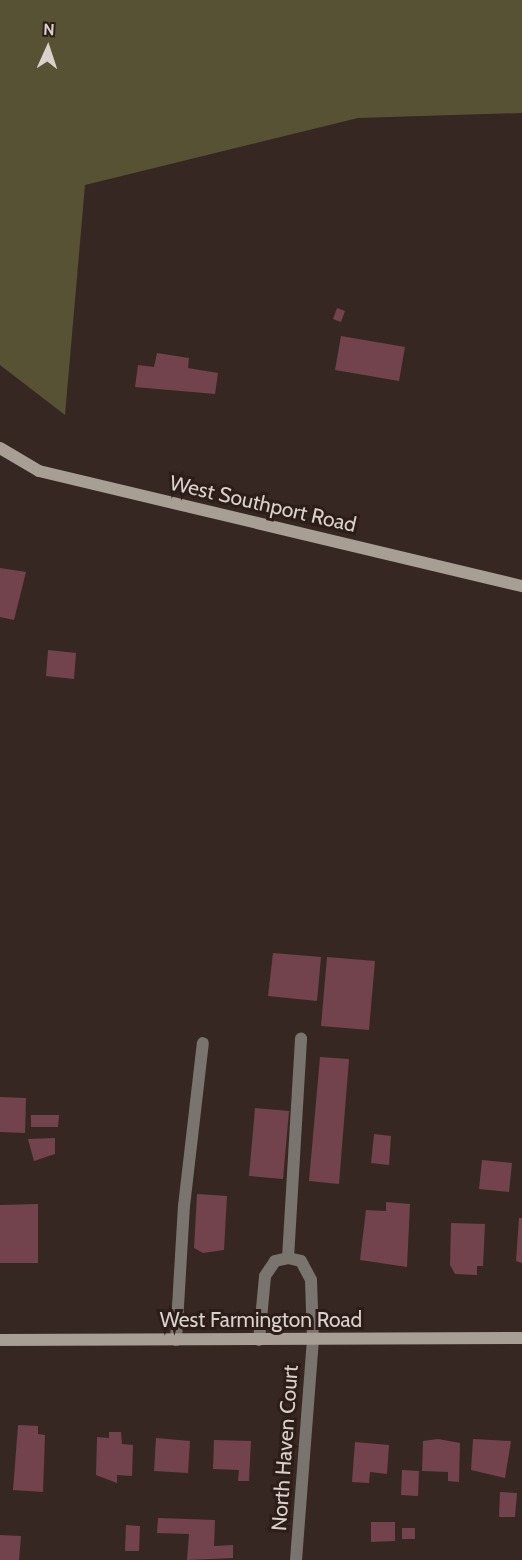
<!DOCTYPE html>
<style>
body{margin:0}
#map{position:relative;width:522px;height:1560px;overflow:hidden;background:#372722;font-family:Cabin,sans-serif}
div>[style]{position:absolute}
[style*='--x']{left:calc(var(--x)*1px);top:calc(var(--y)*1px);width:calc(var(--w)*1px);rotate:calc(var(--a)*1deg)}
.green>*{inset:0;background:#575233}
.building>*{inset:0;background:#72434c}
.lane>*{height:12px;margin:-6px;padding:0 6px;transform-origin:6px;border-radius:6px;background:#7a746e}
.street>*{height:12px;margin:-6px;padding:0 6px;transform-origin:6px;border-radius:6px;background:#7a746e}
.secondary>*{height:12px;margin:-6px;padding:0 6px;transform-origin:6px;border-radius:6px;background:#a79e94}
span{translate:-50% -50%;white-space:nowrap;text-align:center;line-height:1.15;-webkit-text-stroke:6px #2d1d18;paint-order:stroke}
.street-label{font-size:21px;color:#dad0cc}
.north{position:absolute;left:18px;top:18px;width:60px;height:60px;-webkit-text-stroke:4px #2d1d18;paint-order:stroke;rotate:3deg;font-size:16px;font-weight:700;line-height:24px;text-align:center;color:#dad0cc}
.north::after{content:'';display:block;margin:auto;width:21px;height:27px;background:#dad0cc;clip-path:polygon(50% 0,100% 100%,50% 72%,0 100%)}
</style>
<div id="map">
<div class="green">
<i style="clip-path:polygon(0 0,522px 0,522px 113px,358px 118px,85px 185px,65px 415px,0 365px)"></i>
</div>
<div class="building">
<i style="clip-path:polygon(337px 308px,345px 311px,341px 322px,333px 319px)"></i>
<i style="clip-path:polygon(341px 336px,405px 347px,399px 381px,335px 370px)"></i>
<i style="clip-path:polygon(157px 353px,189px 358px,188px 368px,218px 373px,215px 394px,135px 387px,138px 365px,154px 367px)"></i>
<i style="clip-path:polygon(0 568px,26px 572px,14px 620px,0 617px)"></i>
<i style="clip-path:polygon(48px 650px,76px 653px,74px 679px,46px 676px)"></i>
<i style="clip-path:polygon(273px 953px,321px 957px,317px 1001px,268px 996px)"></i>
<i style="clip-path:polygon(327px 957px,375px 961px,369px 1030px,321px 1026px)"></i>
<i style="clip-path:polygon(320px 1057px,349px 1059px,339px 1184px,309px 1181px)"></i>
<i style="clip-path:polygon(0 1097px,26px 1098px,25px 1133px,0 1132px)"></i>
<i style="clip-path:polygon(255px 1108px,289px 1111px,283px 1179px,249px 1176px)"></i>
<i style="clip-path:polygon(31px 1115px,59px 1115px,58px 1127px,31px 1127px)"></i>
<i style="clip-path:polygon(374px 1134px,391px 1136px,389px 1165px,371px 1163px)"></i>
<i style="clip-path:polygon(55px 1138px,55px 1154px,34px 1161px,28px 1139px)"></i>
<i style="clip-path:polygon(482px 1160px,512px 1163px,509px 1192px,479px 1189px)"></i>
<i style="clip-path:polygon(197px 1194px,227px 1196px,224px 1250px,203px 1253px,194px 1248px)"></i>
<i style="clip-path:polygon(386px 1202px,410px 1204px,407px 1267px,360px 1260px,366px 1210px,386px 1211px)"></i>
<i style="clip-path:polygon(38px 1204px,38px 1263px,0 1263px,0 1205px)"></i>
<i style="clip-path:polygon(519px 1218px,522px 1218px,522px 1263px,516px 1261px)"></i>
<i style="clip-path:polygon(451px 1223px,485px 1224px,483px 1266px,477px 1266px,477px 1275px,455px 1274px,450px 1265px)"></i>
<i style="clip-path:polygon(18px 1425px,38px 1426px,38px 1434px,45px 1435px,43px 1492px,13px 1490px)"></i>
<i style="clip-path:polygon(109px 1432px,121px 1432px,122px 1444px,133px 1445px,132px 1476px,117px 1475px,117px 1483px,96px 1475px,97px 1437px,109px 1438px)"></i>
<i style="clip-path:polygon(156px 1438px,190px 1441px,188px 1473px,154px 1471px)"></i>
<i style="clip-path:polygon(438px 1439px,460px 1443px,459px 1482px,448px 1481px,448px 1472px,422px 1471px,423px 1441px)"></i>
<i style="clip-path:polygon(473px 1439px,511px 1441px,505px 1478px,471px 1470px)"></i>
<i style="clip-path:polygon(214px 1440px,251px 1441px,249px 1481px,238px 1481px,239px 1470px,213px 1469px)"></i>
<i style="clip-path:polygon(355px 1442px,389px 1445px,387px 1474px,370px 1472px,369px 1483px,352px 1482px)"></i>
<i style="clip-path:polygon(402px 1470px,419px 1471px,418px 1496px,401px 1495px)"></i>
<i style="clip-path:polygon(500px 1492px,517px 1493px,515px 1517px,499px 1517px)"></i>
<i style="clip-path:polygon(158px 1518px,215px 1520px,214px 1546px,233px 1545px,233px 1558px,187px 1560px,189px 1534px,157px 1533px)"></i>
<i style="clip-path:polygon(371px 1522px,395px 1522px,395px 1541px,371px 1542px)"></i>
<i style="clip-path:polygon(126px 1525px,140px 1526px,139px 1551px,125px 1551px)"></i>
<i style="clip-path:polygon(402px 1528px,415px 1528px,415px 1539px,402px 1539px)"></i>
<i style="clip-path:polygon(0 1535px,21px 1536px,19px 1560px,0 1560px)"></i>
</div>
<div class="lane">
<i style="--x:288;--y:1258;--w:220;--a:-86.6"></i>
<i style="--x:176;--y:1340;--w:134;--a:-86.6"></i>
<i style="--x:184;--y:1206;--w:164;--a:-83.4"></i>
<i style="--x:259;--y:1340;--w:64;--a:-84.6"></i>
<i style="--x:265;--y:1276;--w:18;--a:-56"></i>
<i style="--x:275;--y:1261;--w:13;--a:-13"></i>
<i style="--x:288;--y:1258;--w:13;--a:13"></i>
<i style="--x:301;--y:1261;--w:21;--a:62"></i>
<i style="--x:311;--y:1280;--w:60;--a:88.1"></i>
</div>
<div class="street">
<i style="--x:296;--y:1560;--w:221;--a:-85.6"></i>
</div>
<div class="secondary">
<i style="--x:0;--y:448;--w:45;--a:30.5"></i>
<i style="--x:39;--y:471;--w:497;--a:13.4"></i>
<i style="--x:0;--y:1340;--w:522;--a:-0.22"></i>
</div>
<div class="street-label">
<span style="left:263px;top:504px;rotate:13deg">West Southport Road</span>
<span style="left:261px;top:1320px">West Farmington Road</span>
<span style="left:285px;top:1448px;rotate:-86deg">North Haven Court</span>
</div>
<div class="north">N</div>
</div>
